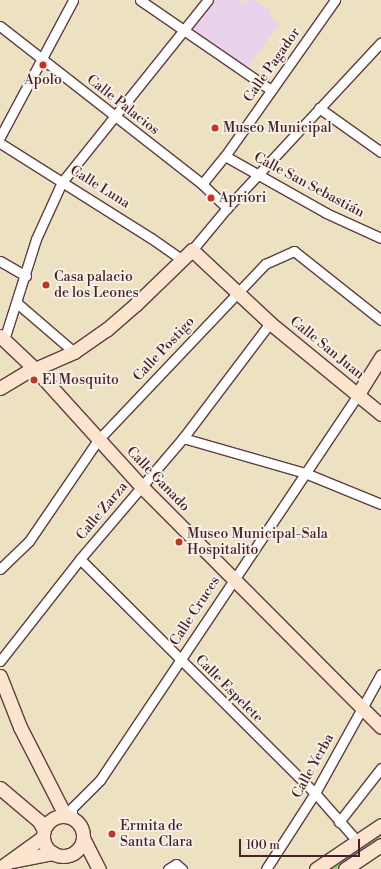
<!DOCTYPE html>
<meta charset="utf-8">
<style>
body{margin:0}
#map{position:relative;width:381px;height:869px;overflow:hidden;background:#ece2c1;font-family:"Libre Bodoni",serif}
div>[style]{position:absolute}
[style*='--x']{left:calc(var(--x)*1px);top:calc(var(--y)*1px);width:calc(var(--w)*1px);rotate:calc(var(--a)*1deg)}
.built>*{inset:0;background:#ead1ec}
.green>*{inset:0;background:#97cf83}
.roads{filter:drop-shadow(1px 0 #623c42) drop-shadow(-1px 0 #623c42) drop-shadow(0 1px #623c42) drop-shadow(0 -1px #623c42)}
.street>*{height:9px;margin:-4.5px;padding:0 4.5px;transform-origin:4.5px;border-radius:4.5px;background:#fff}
.secondary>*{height:13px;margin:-6.5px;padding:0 6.5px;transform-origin:6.5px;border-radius:6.5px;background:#fce5cf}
.secondary>.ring{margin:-6.5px;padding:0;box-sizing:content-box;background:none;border:13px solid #fce5cf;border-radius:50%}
.dots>*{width:11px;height:11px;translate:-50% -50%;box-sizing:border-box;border:2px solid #f7f3e8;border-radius:50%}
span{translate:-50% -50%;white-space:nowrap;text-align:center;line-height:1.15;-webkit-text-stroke:3.5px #f7f3e8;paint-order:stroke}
.street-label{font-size:14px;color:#4a1f2b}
.poi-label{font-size:14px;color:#4a1f2b}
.left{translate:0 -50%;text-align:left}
.scale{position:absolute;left:239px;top:839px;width:121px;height:18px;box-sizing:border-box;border:2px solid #4a1f2b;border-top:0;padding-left:5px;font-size:12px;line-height:14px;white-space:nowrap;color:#4a1f2b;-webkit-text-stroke:3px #f7f3e8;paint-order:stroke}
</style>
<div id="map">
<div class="built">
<i style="clip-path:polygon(217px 0,237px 0,242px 4px,244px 1px,254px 0,271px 11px,269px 16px,279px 24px,248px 68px,193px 30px)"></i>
</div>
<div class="green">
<i style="clip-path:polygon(381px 832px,381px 840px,339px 869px,326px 869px)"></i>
</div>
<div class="roads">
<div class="street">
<i style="--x:140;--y:0;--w:159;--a:34.5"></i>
<i style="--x:0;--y:26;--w:256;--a:38"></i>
<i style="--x:202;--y:184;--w:35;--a:44"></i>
<i style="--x:319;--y:108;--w:76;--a:35.4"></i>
<i style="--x:0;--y:137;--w:155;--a:-61.9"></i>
<i style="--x:0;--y:143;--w:178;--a:32.2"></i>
<i style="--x:151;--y:238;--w:38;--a:35"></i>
<i style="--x:225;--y:156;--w:116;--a:29.4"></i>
<i style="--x:326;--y:213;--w:60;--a:24.4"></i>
<i style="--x:202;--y:184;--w:36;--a:-51"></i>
<i style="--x:225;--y:156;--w:191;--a:-54.8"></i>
<i style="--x:192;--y:250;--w:55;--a:-50.2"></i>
<i style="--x:227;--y:208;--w:226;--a:-47.1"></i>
<i style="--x:0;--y:261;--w:30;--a:30"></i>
<i style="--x:17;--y:303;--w:75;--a:40.7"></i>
<i style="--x:4;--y:340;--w:106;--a:-72.4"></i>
<i style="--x:36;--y:239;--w:63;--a:-65.5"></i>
<i style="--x:62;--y:182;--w:233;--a:-51.3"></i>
<i style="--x:183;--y:438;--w:127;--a:16"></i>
<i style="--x:305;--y:473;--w:82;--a:22.2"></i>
<i style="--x:80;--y:559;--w:332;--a:44.9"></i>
<i style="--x:315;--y:793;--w:64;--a:48.8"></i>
<i style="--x:0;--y:569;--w:40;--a:-44"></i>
<i style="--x:29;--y:541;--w:122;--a:-55.7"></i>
<i style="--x:98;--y:440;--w:243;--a:-46.5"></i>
<i style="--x:265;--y:264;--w:32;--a:-24"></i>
<i style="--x:294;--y:251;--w:111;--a:38.4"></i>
<i style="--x:0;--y:661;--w:130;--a:-51.9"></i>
<i style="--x:80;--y:559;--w:159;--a:-49.6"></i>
<i style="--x:183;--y:438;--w:144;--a:-52.9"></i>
<i style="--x:72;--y:817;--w:9;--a:-90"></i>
<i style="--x:72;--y:808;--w:40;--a:-45"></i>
<i style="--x:100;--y:780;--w:464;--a:-56.2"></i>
<i style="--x:339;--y:822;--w:68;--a:-52.1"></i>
<i style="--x:168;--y:869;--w:9;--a:-32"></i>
<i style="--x:176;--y:864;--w:8;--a:40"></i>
<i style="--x:266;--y:869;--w:90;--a:-57.2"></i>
<i style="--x:315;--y:793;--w:136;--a:-61"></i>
</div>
<div class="secondary">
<i style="--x:0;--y:336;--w:48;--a:43.3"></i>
<i style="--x:35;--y:369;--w:158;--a:47.8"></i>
<i style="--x:141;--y:486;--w:340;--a:45.1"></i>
<i style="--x:35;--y:369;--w:43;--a:-23.6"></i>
<i style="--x:74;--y:352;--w:39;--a:-35"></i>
<i style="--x:106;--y:330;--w:38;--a:-41"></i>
<i style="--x:135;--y:305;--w:79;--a:-44"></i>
<i style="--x:192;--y:250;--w:107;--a:43.1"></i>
<i style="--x:270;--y:323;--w:144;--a:39.3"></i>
<i style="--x:0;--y:388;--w:39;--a:-31"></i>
<i style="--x:358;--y:394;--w:44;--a:-58.1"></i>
<i style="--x:0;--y:676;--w:55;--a:68.6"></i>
<i style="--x:20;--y:727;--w:99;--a:62.9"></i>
<i style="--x:0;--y:788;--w:51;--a:40.2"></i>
<i style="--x:39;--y:821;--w:10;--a:61"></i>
<i class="ring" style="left:43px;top:816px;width:27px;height:27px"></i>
<i style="--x:84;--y:840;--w:33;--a:63"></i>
<i style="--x:13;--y:861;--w:41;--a:-11.3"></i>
<i style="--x:0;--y:868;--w:53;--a:-35.8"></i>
<i style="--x:316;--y:869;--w:78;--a:-34.1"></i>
<i style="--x:345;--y:869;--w:43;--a:-33.7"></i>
</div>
</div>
<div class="dots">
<i style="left:43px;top:65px;background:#c8321e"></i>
<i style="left:215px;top:128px;background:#c8321e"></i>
<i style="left:211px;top:198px;background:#c8321e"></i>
<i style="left:46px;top:285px;background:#c8321e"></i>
<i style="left:34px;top:380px;background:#c8321e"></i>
<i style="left:179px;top:542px;background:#c8321e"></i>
<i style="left:112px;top:834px;background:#c8321e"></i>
</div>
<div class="street-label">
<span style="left:272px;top:65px;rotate:-55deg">Calle Pagador</span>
<span style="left:123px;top:105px;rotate:38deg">Calle Palacios</span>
<span style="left:309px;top:185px;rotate:28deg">Calle San Sebastián</span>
<span style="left:100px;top:187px;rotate:32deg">Calle Luna</span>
<span style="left:327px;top:348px;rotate:39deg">Calle San Juan</span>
<span style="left:164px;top:349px;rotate:-47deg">Calle Postigo</span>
<span style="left:158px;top:479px;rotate:46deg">Calle Ganado</span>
<span style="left:102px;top:511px;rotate:-50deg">Calle Zarza</span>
<span style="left:195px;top:611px;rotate:-57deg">Calle Cruces</span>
<span style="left:229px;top:689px;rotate:45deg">Calle Espelete</span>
<span style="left:313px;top:766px;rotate:-61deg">Calle Yerba</span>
</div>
<div class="poi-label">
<span style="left:43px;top:80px">Apolo</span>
<span class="left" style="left:223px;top:128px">Museo Municipal</span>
<span class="left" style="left:219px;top:198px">Apriori</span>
<span class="left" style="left:54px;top:285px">Casa palacio<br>de los Leones</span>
<span class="left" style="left:42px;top:380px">El Mosquito</span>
<span class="left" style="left:187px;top:542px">Museo Municipal-Sala<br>Hospitalito</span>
<span class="left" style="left:120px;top:834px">Ermita de<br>Santa Clara</span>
</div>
<div class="scale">100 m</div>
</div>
